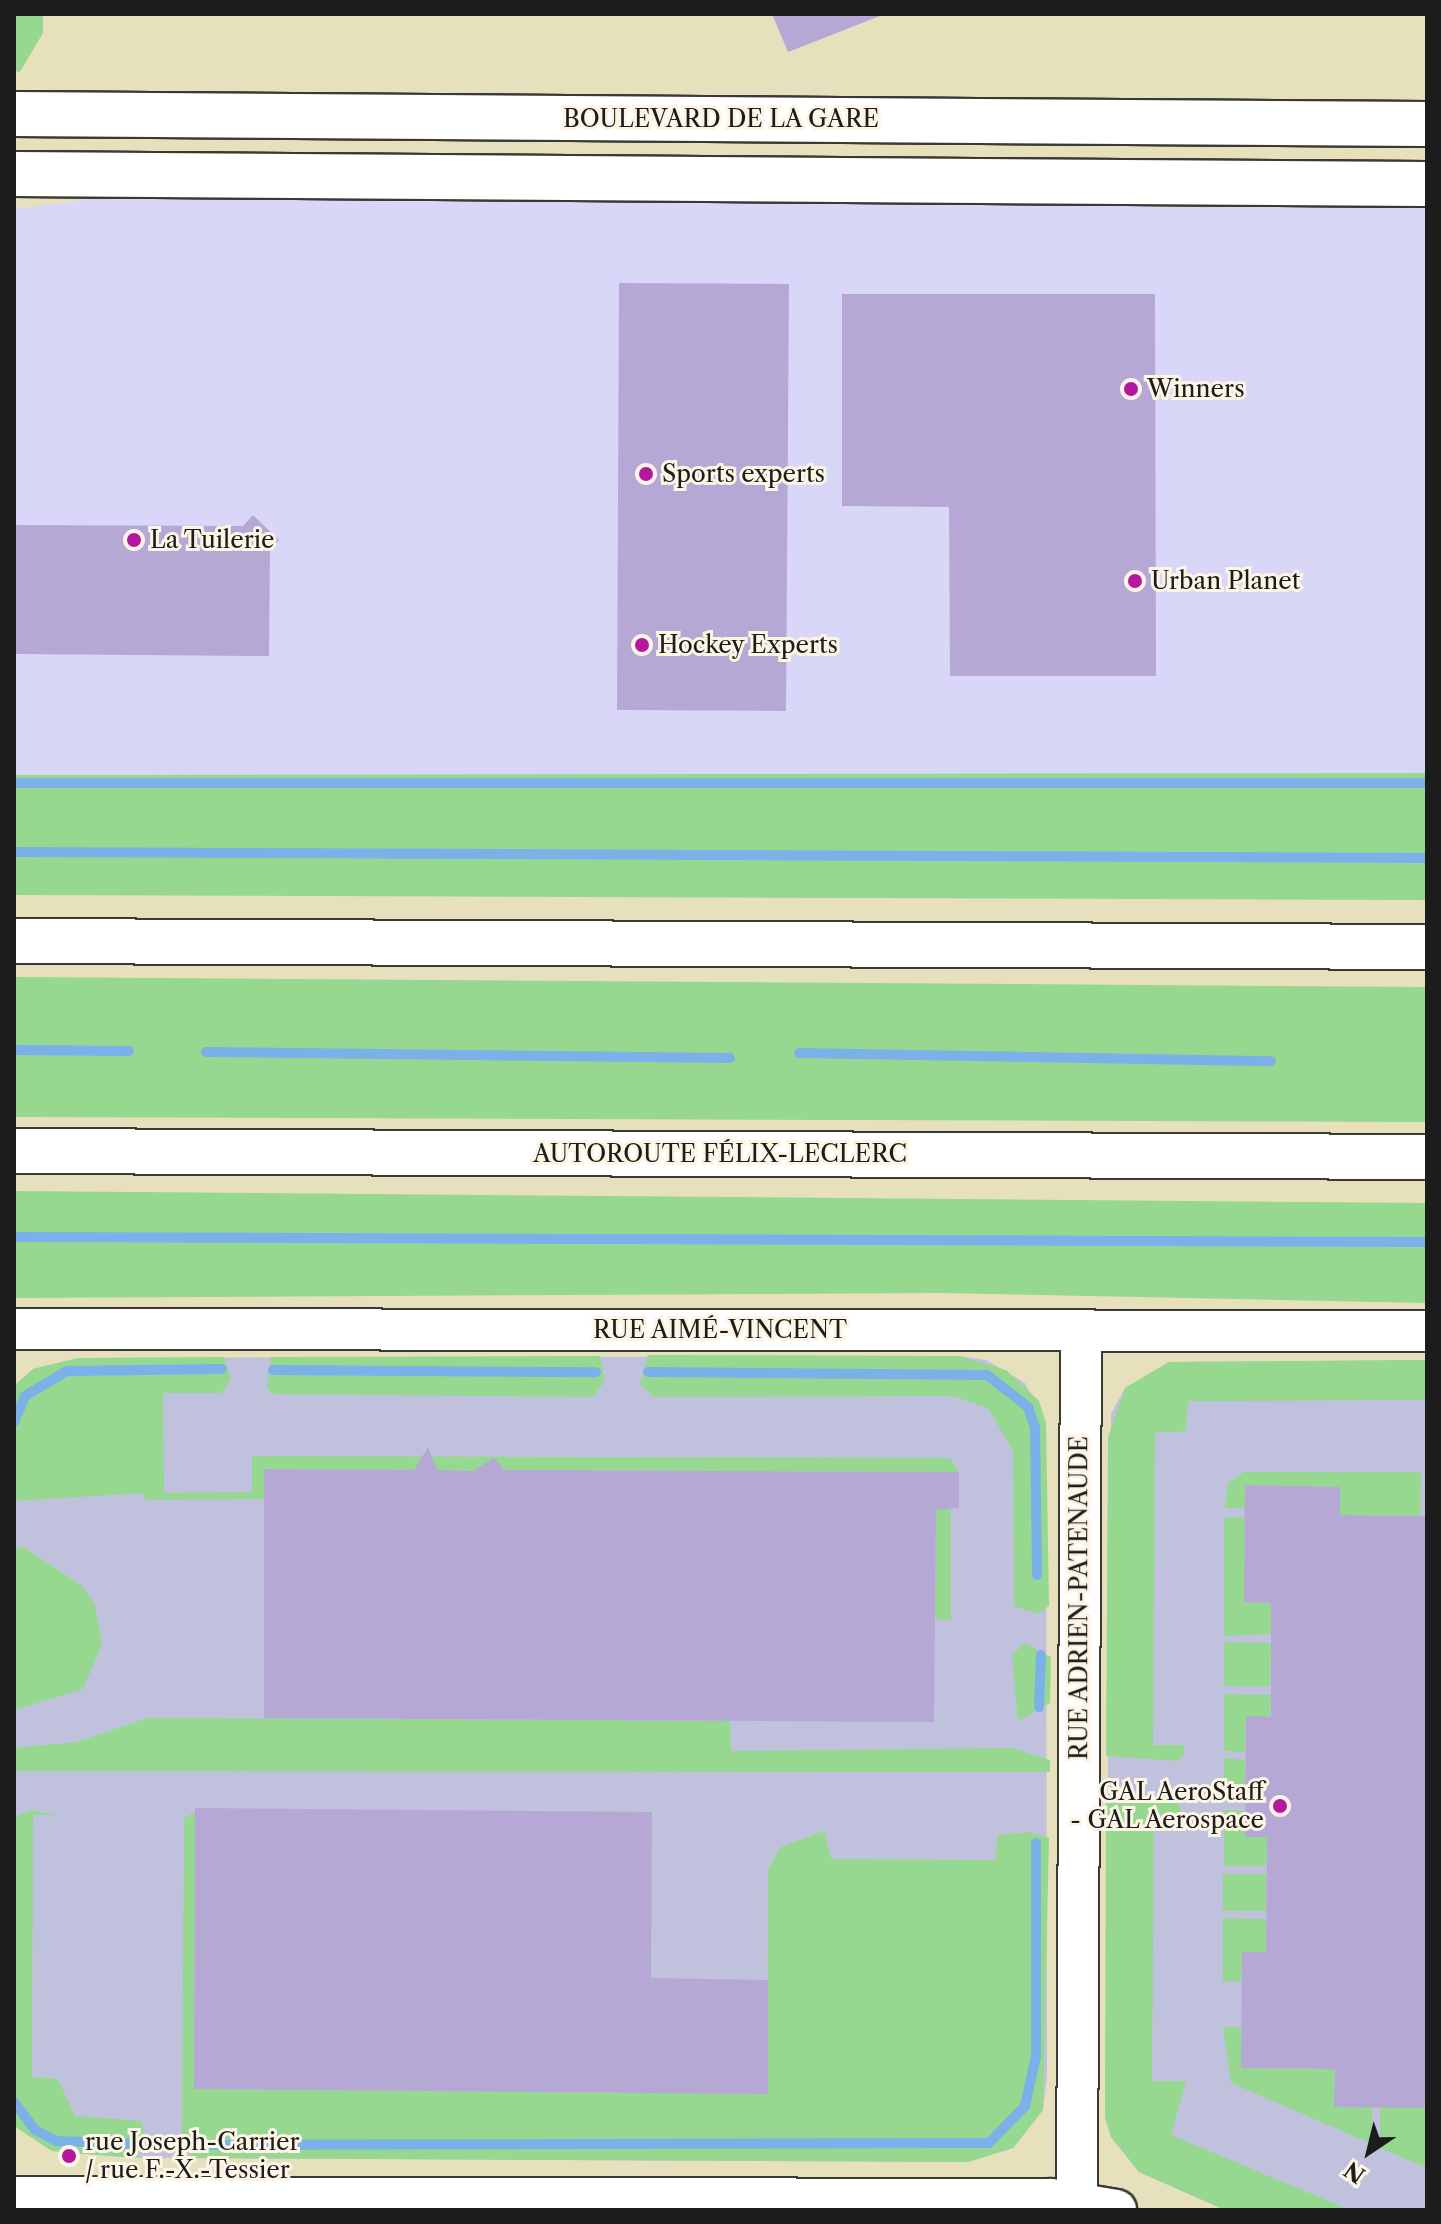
<!DOCTYPE html>
<meta charset="utf-8">
<style>
body{margin:0}
#map{position:relative;width:1441px;height:2224px;overflow:hidden;background:#e7e0bc;font-family:"Libre Caslon Text",serif}
div>[style]{position:absolute}
[style*='--x']{left:calc(var(--x)*1px);top:calc(var(--y)*1px);width:calc(var(--w)*1px);rotate:calc(var(--a)*1deg)}
.built>*{inset:0;background:#d9d7f7}
.industrial>*{inset:0;background:#c0c2dd}
.green>*{inset:0;background:#96d88f}
.stream>*{height:10px;margin:-5px;padding:0 5px;transform-origin:5px;border-radius:5px;background:#7cb0e9}
.building>*{inset:0;background:#b6a8d5}
.roads{filter:drop-shadow(2px 0 #3a3934) drop-shadow(-2px 0 #3a3934) drop-shadow(0 2px #3a3934) drop-shadow(0 -2px #3a3934)}
.minor>*{height:40px;margin:-20px;padding:0 20px;transform-origin:20px;border-radius:20px;background:#fff}
.major>*{height:44px;margin:-22px;padding:0 22px;transform-origin:22px;border-radius:22px;background:#fff}
.highway>*{height:44px;margin:-22px;padding:0 22px;transform-origin:22px;border-radius:22px;background:#fff}
.dots>*{width:22px;height:22px;translate:-50% -50%;box-sizing:border-box;border:4px solid #fcf5e5;border-radius:50%}
span{translate:-50% -50%;white-space:nowrap;text-align:center;line-height:1.15;-webkit-text-stroke:6px #fcf5e5;paint-order:stroke}
.street-label{font-size:24px;color:#1c1c1c}
.poi-label{font-size:24px;color:#1c1c1c}
.left{translate:0 -50%;text-align:left}
.right{translate:-100% -50%;text-align:right}
.frame{position:absolute;inset:0;border:16px solid #1c1c1c;pointer-events:none}
.north{position:absolute;left:1329px;top:2112px;width:80px;height:80px;-webkit-text-stroke:6px #fcf5e5;paint-order:stroke;rotate:215deg;font-size:22px;font-weight:700;line-height:32px;text-align:center;color:#1c1c1c}
.north::after{content:'';display:block;margin:auto;width:28px;height:36px;background:#1c1c1c;clip-path:polygon(50% 0,100% 100%,50% 72%,0 100%)}
</style>
<div id="map">
<div class="built">
<i style="clip-path:polygon(121px 195px,1427px 202px,1427px 773px,14px 775px,14px 209px)"></i>
</div>
<div class="industrial">
<i style="clip-path:polygon(960px 1356px,986px 1360px,1025px 1383px,1046px 1423px,1047px 2077px,1043px 2110px,1013px 2148px,968px 2162px,135px 2158px,52px 2151px,14px 2126px,14px 1386px,33px 1369px,78px 1358px)"></i>
<i style="clip-path:polygon(1427px 1360px,1427px 2210px,1225px 2210px,1139px 2172px,1111px 2137px,1105px 2117px,1111px 1414px,1125px 1388px,1169px 1362px)"></i>
</div>
<div class="green">
<i style="clip-path:polygon(14px 14px,43px 14px,43px 33px,20px 72px,14px 71px)"></i>
<i style="clip-path:polygon(1427px 773px,1427px 900px,14px 895px,14px 775px)"></i>
<i style="clip-path:polygon(14px 977px,1427px 987px,1427px 1122px,14px 1117px)"></i>
<i style="clip-path:polygon(14px 1191px,1427px 1203px,1427px 1303px,940px 1293px,14px 1298px)"></i>
<i style="clip-path:polygon(648px 1355px,960px 1356px,1006px 1370px,1039px 1401px,1046px 1423px,1049px 1606px,1037px 1614px,1014px 1606px,1013px 1451px,988px 1408px,953px 1396px,654px 1397px,640px 1384px)"></i>
<i style="clip-path:polygon(600px 1356px,605px 1381px,593px 1397px,271px 1394px,267px 1386px,271px 1357px)"></i>
<i style="clip-path:polygon(224px 1357px,231px 1379px,221px 1393px,163px 1393px,164px 1493px,252px 1492px,252px 1456px,950px 1458px,959px 1472px,504px 1470px,489px 1461px,478px 1471px,437px 1470px,424px 1460px,414px 1470px,264px 1499px,146px 1500px,143px 1493px,14px 1501px,14px 1386px,33px 1369px,78px 1358px)"></i>
<i style="clip-path:polygon(1427px 1360px,1427px 1400px,1188px 1401px,1186px 1431px,1155px 1433px,1153px 1745px,1184px 1745px,1184px 1753px,1178px 1761px,1106px 1756px,1108px 1437px,1125px 1388px,1169px 1362px)"></i>
<i style="clip-path:polygon(1244px 1472px,1421px 1472px,1420px 1516px,1340px 1515px,1339px 1487px,1246px 1485px,1245px 1508px,1225px 1508px,1228px 1483px)"></i>
<i style="clip-path:polygon(936px 1509px,951px 1509px,951px 1620px,935px 1619px)"></i>
<i style="clip-path:polygon(1245px 1517px,1244px 1602px,1271px 1603px,1271px 1634px,1224px 1636px,1224px 1518px)"></i>
<i style="clip-path:polygon(24px 1547px,81px 1585px,95px 1604px,102px 1644px,83px 1689px,14px 1710px,14px 1548px)"></i>
<i style="clip-path:polygon(1224px 1642px,1271px 1643px,1270px 1686px,1224px 1686px)"></i>
<i style="clip-path:polygon(1024px 1643px,1051px 1657px,1050px 1703px,1018px 1721px,1012px 1655px)"></i>
<i style="clip-path:polygon(1224px 1694px,1271px 1695px,1270px 1717px,1246px 1717px,1245px 1752px,1224px 1751px)"></i>
<i style="clip-path:polygon(147px 1718px,730px 1721px,731px 1751px,1012px 1748px,1050px 1760px,1050px 1772px,14px 1771px,14px 1748px,77px 1742px)"></i>
<i style="clip-path:polygon(1224px 1758px,1245px 1760px,1245px 1803px,1224px 1802px)"></i>
<i style="clip-path:polygon(1177px 1799px,1183px 1815px,1154px 1814px,1152px 2081px,1186px 2081px,1171px 2135px,1350px 2210px,1225px 2210px,1139px 2172px,1111px 2137px,1105px 2117px,1106px 1803px)"></i>
<i style="clip-path:polygon(31px 1810px,58px 1815px,33px 1815px,32px 2077px,58px 2079px,75px 2116px,141px 2121px,146px 2141px,135px 2158px,52px 2151px,14px 2126px,14px 1817px)"></i>
<i style="clip-path:polygon(1224px 1810px,1245px 1811px,1245px 1837px,1267px 1837px,1266px 1866px,1224px 1866px)"></i>
<i style="clip-path:polygon(195px 1812px,194px 2089px,767px 2094px,768px 1869px,781px 1847px,824px 1831px,831px 1859px,995px 1860px,998px 1835px,1030px 1832px,1049px 1838px,1043px 2110px,1013px 2148px,968px 2162px,192px 2158px,182px 2142px,184px 1818px)"></i>
<i style="clip-path:polygon(1223px 1874px,1266px 1874px,1266px 1911px,1223px 1911px)"></i>
<i style="clip-path:polygon(1223px 1918px,1266px 1919px,1266px 1952px,1242px 1952px,1241px 1982px,1223px 1981px)"></i>
<i style="clip-path:polygon(1223px 2027px,1241px 2027px,1241px 2068px,1335px 2069px,1334px 2107px,1372px 2107px,1372px 2144px,1231px 2083px)"></i>
<i style="clip-path:polygon(1380px 2107px,1425px 2108px,1427px 2168px,1380px 2148px)"></i>
</div>
<div class="stream">
<i style="--x:14;--y:783;--w:1413;--a:0"></i>
<i style="--x:14;--y:852;--w:1413;--a:0.24"></i>
<i style="--x:14;--y:1050;--w:115;--a:0.5"></i>
<i style="--x:206;--y:1052;--w:524;--a:0.66"></i>
<i style="--x:799;--y:1053;--w:472;--a:1"></i>
<i style="--x:14;--y:1237;--w:1413;--a:0.2"></i>
<i style="--x:273;--y:1370;--w:323;--a:0.4"></i>
<i style="--x:648;--y:1372;--w:339;--a:0.5"></i>
<i style="--x:987;--y:1375;--w:52;--a:38"></i>
<i style="--x:1028;--y:1407;--w:21;--a:71"></i>
<i style="--x:1035;--y:1427;--w:148;--a:89.2"></i>
<i style="--x:14;--y:1422;--w:28;--a:-67"></i>
<i style="--x:25;--y:1396;--w:49;--a:-30.8"></i>
<i style="--x:67;--y:1371;--w:155;--a:-0.7"></i>
<i style="--x:1039;--y:1707;--w:52;--a:-87.8"></i>
<i style="--x:14;--y:2102;--w:35;--a:53"></i>
<i style="--x:35;--y:2130;--w:25;--a:27"></i>
<i style="--x:57;--y:2141;--w:81;--a:2.1"></i>
<i style="--x:194;--y:2145;--w:795;--a:-0.14"></i>
<i style="--x:989;--y:2143;--w:52;--a:-45.8"></i>
<i style="--x:1025;--y:2106;--w:51;--a:-77.6"></i>
<i style="--x:1036;--y:2056;--w:213;--a:-90"></i>
</div>
<div class="building">
<i style="clip-path:polygon(772px 14px,879px 14px,880px 16px,788px 52px)"></i>
<i style="clip-path:polygon(619px 283px,789px 284px,786px 711px,617px 710px)"></i>
<i style="clip-path:polygon(842px 294px,1155px 294px,1156px 676px,950px 676px,949px 507px,842px 506px)"></i>
<i style="clip-path:polygon(253px 515px,279px 540px,270px 550px,269px 656px,14px 654px,14px 525px,243px 526px)"></i>
<i style="clip-path:polygon(428px 1447px,437px 1470px,473px 1471px,494px 1458px,504px 1470px,959px 1472px,959px 1508px,936px 1510px,934px 1722px,264px 1718px,264px 1469px,414px 1470px)"></i>
<i style="clip-path:polygon(1245px 1485px,1340px 1487px,1340px 1515px,1427px 1516px,1427px 2108px,1334px 2107px,1335px 2069px,1241px 2068px,1242px 1952px,1266px 1952px,1267px 1837px,1245px 1837px,1246px 1716px,1271px 1717px,1271px 1603px,1244px 1602px)"></i>
<i style="clip-path:polygon(195px 1808px,652px 1812px,651px 1978px,768px 1980px,768px 2094px,194px 2089px)"></i>
</div>
<div class="roads">
<div class="minor">
<i style="--x:14;--y:1329;--w:1413;--a:0.08"></i>
<i style="--x:14;--y:2197;--w:1037;--a:0.11"></i>
<i style="--x:1051;--y:2199;--w:66;--a:9.6"></i>
<i style="--x:1077;--y:2201;--w:871;--a:-89.74"></i>
</div>
<div class="major">
<i style="--x:14;--y:114;--w:1413;--a:0.41"></i>
<i style="--x:14;--y:174;--w:1413;--a:0.41"></i>
</div>
<div class="highway">
<i style="--x:14;--y:941;--w:1413;--a:0.24"></i>
<i style="--x:14;--y:1151;--w:1413;--a:0.24"></i>
</div>
</div>
<div class="dots">
<i style="left:1131px;top:389px;background:#b5179e"></i>
<i style="left:646px;top:474px;background:#b5179e"></i>
<i style="left:134px;top:540px;background:#b5179e"></i>
<i style="left:1135px;top:581px;background:#b5179e"></i>
<i style="left:642px;top:645px;background:#b5179e"></i>
<i style="left:1280px;top:1806px;background:#b5179e"></i>
<i style="left:69px;top:2156px;background:#b5179e"></i>
</div>
<div class="street-label">
<span style="left:721px;top:119px">BOULEVARD DE LA GARE</span>
<span style="left:720px;top:1154px">AUTOROUTE FÉLIX-LECLERC</span>
<span style="left:720px;top:1330px">RUE AIMÉ-VINCENT</span>
<span style="left:1079px;top:1598px;rotate:-90deg">RUE ADRIEN-PATENAUDE</span>
</div>
<div class="poi-label">
<span class="left" style="left:1147px;top:389px">Winners</span>
<span class="left" style="left:662px;top:474px">Sports experts</span>
<span class="left" style="left:150px;top:540px">La Tuilerie</span>
<span class="left" style="left:1151px;top:581px">Urban Planet</span>
<span class="left" style="left:658px;top:645px">Hockey Experts</span>
<span class="right" style="left:1264px;top:1806px">GAL AeroStaff<br>- GAL Aerospace</span>
<span class="left" style="left:85px;top:2156px">rue Joseph-Carrier<br>/ rue F.-X.-Tessier</span>
</div>
<div class="frame"></div>
<div class="north">N</div>
</div>
